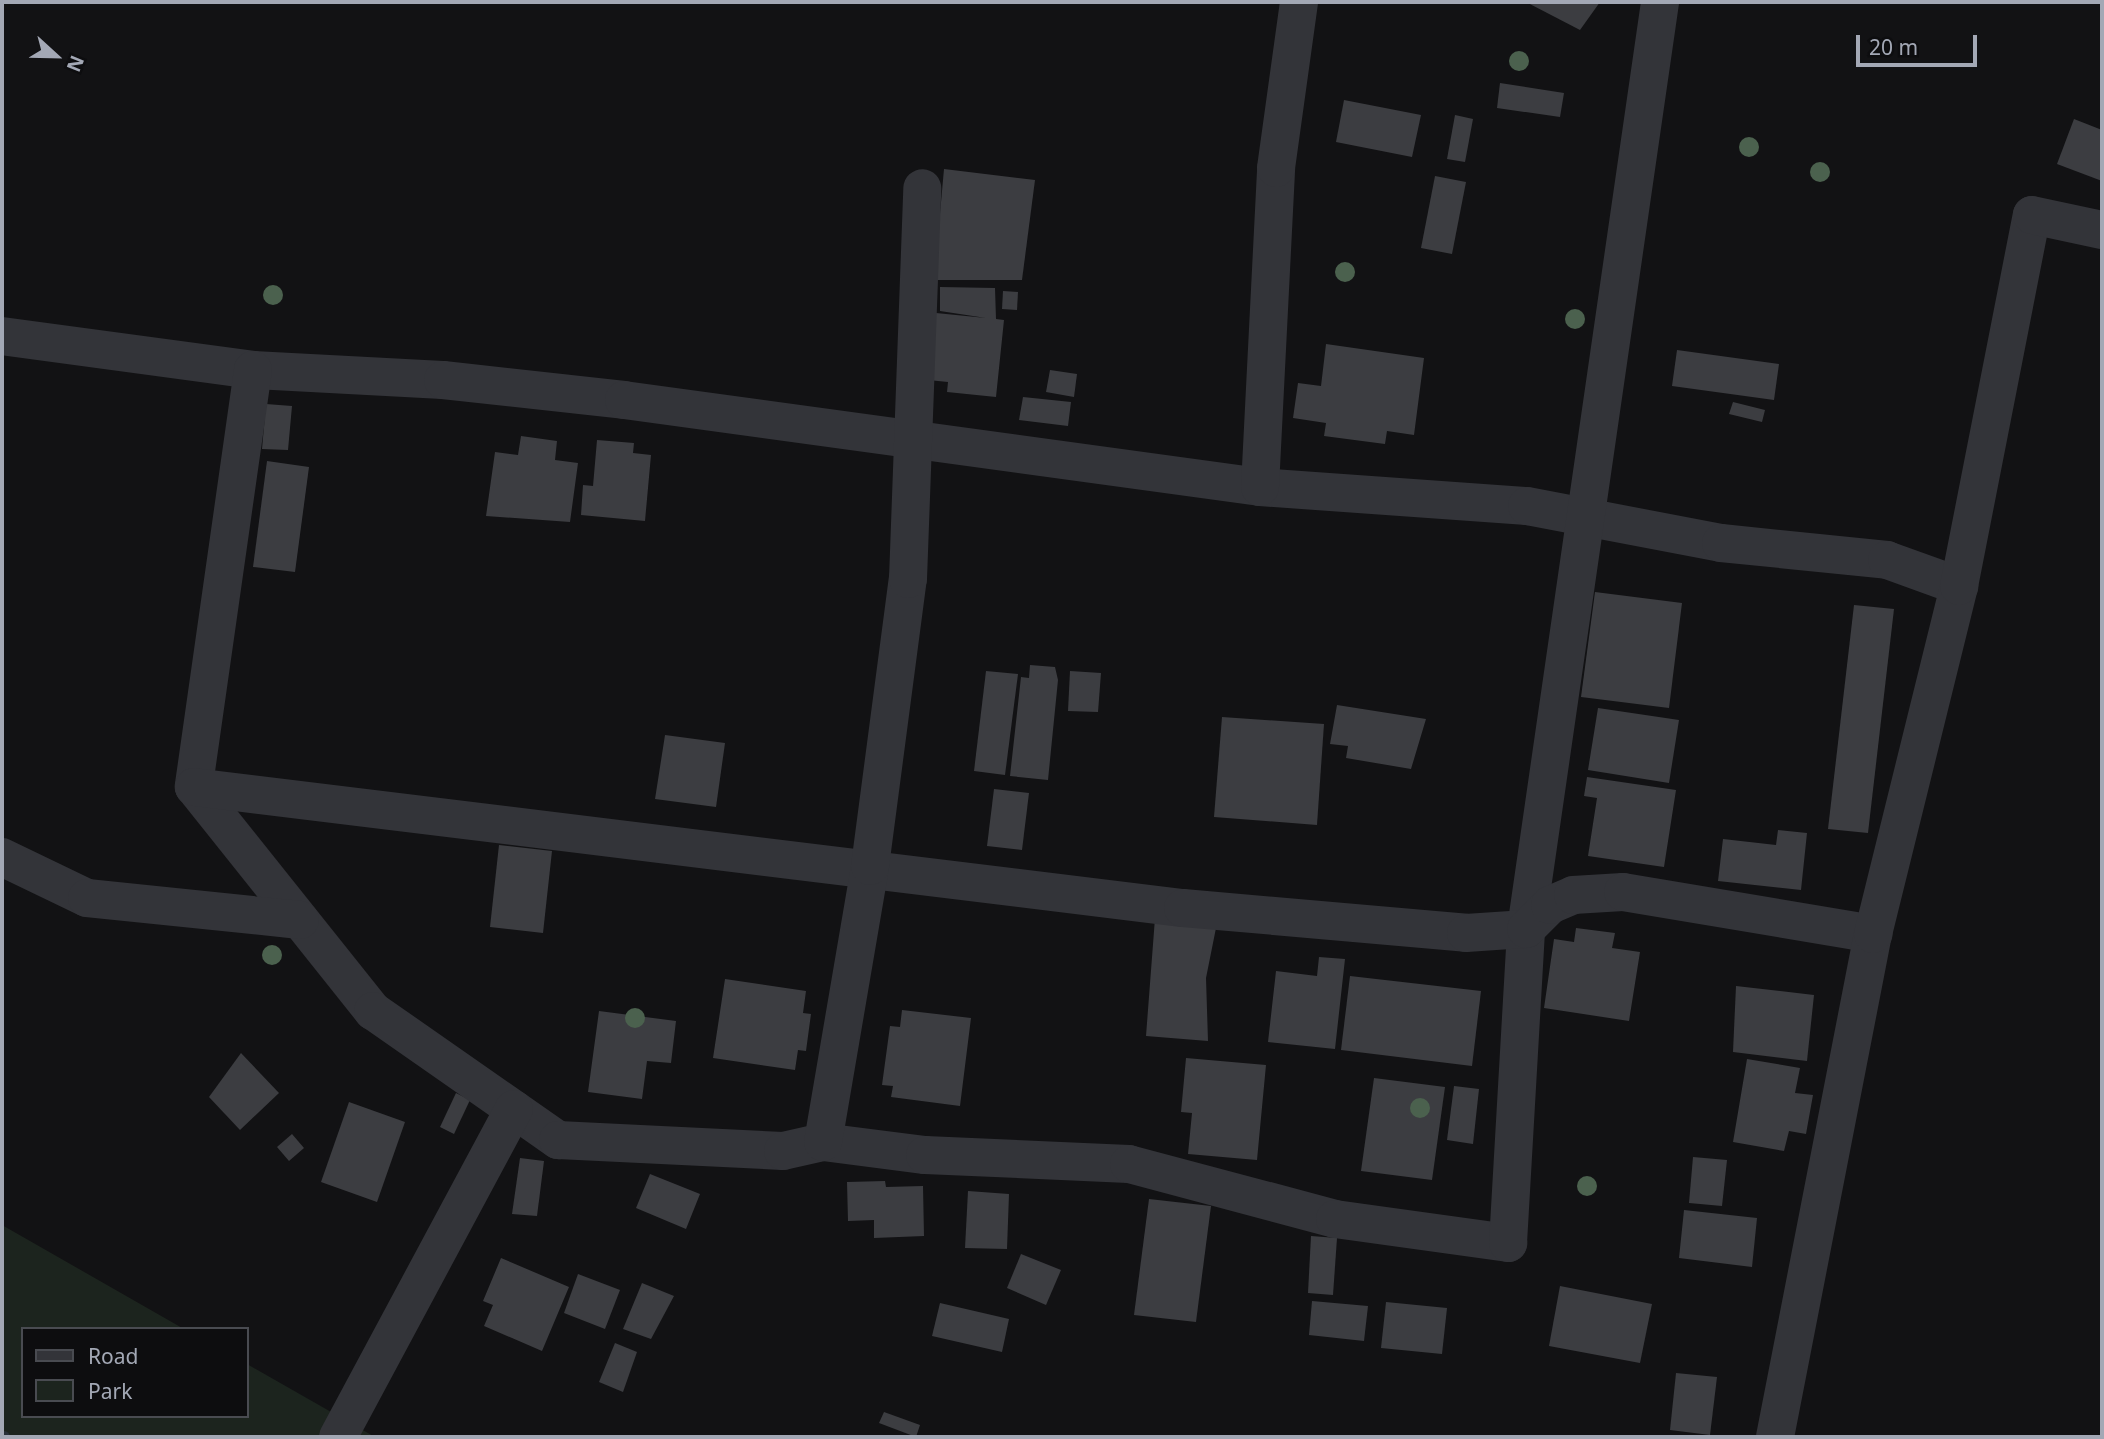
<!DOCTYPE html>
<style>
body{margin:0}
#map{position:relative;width:2104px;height:1439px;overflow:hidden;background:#121214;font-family:"Noto Sans",sans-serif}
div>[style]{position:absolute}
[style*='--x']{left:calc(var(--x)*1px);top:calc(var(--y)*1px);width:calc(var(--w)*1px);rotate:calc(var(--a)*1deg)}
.green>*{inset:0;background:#1c241e}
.stream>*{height:12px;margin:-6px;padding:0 6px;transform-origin:6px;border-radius:6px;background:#283038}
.building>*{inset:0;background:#3c3d41}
.minor>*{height:38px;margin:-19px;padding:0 19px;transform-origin:19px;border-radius:19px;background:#333439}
.trees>*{width:20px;height:20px;margin:-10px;border-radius:50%;background:#4b614e}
span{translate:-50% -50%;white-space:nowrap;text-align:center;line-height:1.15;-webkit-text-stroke:7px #0d0d0f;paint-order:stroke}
.frame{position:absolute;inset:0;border:4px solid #a3a8b5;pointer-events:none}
.legend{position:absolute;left:21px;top:1327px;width:228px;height:91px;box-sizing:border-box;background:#0d0d0f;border:2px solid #494b51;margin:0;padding:9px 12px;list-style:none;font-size:21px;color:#a3a8b5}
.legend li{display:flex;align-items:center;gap:14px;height:35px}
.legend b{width:35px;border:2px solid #494b51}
.north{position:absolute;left:21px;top:21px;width:70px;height:70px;-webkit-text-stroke:5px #0d0d0f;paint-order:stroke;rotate:112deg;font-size:19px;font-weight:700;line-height:28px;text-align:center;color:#a3a8b5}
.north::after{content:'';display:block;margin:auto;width:24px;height:32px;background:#a3a8b5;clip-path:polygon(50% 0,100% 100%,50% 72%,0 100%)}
.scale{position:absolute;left:1856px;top:35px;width:121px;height:32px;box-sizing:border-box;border:4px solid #a3a8b5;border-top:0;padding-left:9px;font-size:21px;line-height:24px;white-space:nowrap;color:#a3a8b5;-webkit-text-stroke:5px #0d0d0f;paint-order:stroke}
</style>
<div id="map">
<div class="green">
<i style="clip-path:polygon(2px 1225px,184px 1329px,23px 1329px,23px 1416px,247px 1416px,247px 1364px,375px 1437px,2px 1437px)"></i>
</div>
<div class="stream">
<i style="--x:2;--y:1437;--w:2;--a:0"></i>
</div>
<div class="building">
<i style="clip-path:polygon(1526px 2px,1600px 2px,1580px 30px)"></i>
<i style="clip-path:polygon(1500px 83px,1564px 93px,1560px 117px,1497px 108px)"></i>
<i style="clip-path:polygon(1344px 100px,1421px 115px,1412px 157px,1336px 142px)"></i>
<i style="clip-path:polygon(1455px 115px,1473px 119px,1465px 162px,1447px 159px)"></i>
<i style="clip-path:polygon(2074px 119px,2102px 130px,2102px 181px,2057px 164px)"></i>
<i style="clip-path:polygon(944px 169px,1035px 180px,1022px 280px,934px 280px)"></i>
<i style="clip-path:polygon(1435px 176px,1466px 182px,1452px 254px,1421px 248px)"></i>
<i style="clip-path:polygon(940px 287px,995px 288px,996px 319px,1004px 320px,996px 397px,947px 392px,948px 382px,928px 380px,936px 313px,986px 318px,940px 311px)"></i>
<i style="clip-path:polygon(1003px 291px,1018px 292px,1017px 310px,1002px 309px)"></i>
<i style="clip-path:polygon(1326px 344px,1424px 358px,1414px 435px,1387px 431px,1385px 444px,1324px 436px,1326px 423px,1293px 418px,1298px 383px,1321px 386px)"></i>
<i style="clip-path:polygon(1677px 350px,1779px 364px,1774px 400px,1672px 386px)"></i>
<i style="clip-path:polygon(1050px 370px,1077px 374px,1074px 397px,1046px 392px)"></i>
<i style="clip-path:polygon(1023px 397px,1071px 402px,1068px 426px,1019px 420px)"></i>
<i style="clip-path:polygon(1733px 402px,1765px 410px,1762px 422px,1729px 414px)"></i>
<i style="clip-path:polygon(266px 404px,292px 406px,288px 450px,262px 449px)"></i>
<i style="clip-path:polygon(521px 436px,557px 441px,555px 460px,578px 463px,570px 522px,486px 516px,495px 452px,518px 455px)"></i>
<i style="clip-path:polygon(597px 440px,634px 443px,633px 453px,651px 455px,645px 521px,581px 515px,583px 485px,593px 486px)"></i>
<i style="clip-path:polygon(267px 461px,309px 467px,295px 572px,253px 567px)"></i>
<i style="clip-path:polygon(1595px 592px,1682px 603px,1669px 708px,1581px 697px)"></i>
<i style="clip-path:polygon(1854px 605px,1894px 609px,1868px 833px,1828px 829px)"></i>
<i style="clip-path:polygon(1030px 665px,1055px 667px,1058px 680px,1048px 780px,1010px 776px,1021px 677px,1029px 678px)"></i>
<i style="clip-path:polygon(986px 671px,1018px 674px,1005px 775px,974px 771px)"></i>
<i style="clip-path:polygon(1070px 671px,1101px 673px,1098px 712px,1068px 711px)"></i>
<i style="clip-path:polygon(1337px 705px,1426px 719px,1411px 769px,1346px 758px,1348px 746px,1330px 744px)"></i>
<i style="clip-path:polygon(1598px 708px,1679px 720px,1669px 783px,1588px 770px)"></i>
<i style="clip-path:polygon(1222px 717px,1324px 724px,1317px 825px,1214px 817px)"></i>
<i style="clip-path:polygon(665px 735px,725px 743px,716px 807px,655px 799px)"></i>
<i style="clip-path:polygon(1587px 777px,1676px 790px,1664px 867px,1588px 856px,1597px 798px,1584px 796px)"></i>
<i style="clip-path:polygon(994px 789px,1029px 793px,1022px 850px,987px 846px)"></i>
<i style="clip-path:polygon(1778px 830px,1807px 833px,1801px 890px,1718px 881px,1723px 839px,1776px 845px)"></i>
<i style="clip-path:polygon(499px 845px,552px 851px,543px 933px,490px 927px)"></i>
<i style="clip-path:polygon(1155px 918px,1217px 923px,1206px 978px,1208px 1041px,1146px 1036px)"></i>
<i style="clip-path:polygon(1576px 928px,1615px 933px,1612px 948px,1640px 952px,1629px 1021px,1544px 1008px,1554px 939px,1574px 942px)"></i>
<i style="clip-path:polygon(1319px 957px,1345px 959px,1335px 1049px,1268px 1042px,1276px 971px,1317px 976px)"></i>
<i style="clip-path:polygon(1350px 976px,1481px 991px,1472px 1066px,1341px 1050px)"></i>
<i style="clip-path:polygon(725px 979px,806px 991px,803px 1013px,811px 1014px,806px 1051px,798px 1050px,795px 1070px,713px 1058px)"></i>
<i style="clip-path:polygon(1736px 986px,1814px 995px,1807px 1061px,1733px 1052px)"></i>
<i style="clip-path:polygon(902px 1010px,971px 1018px,960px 1106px,891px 1097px,893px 1086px,882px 1085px,890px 1026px,900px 1027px)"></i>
<i style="clip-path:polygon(599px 1011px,676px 1021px,671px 1063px,647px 1061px,642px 1099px,588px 1092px)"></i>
<i style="clip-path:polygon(241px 1053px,279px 1093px,240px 1130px,209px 1097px)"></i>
<i style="clip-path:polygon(1186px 1058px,1266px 1065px,1257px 1160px,1188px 1154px,1192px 1113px,1181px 1112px)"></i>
<i style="clip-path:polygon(1747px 1059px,1800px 1068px,1795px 1093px,1813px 1095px,1806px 1134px,1789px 1131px,1784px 1151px,1733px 1142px)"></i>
<i style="clip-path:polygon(1374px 1078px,1445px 1087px,1432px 1180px,1361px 1171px)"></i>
<i style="clip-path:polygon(1454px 1086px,1479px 1089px,1473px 1144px,1447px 1140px)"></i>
<i style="clip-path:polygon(456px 1093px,470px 1100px,454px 1134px,440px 1127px)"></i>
<i style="clip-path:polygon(349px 1102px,405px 1122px,377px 1202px,321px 1182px)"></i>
<i style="clip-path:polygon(292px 1134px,304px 1148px,289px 1161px,277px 1147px)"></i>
<i style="clip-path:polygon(1693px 1157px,1727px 1160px,1722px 1206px,1689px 1203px)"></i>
<i style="clip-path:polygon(520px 1158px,544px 1161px,537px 1216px,512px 1214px)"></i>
<i style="clip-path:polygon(650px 1174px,700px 1194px,686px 1229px,636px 1208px)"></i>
<i style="clip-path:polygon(885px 1181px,886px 1187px,923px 1186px,924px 1236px,874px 1238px,874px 1220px,848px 1221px,847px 1182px)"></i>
<i style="clip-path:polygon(968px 1191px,1009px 1194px,1007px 1249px,965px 1248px)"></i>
<i style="clip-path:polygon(1149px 1199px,1211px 1206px,1196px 1322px,1134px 1315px)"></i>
<i style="clip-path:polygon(1684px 1210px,1757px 1218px,1752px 1267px,1679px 1258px)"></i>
<i style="clip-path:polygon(1311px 1236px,1337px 1238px,1333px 1295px,1308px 1293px)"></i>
<i style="clip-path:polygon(1021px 1254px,1061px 1270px,1046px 1305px,1007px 1288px)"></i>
<i style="clip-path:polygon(501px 1258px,569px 1287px,542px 1351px,484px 1326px,493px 1305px,483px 1301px)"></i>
<i style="clip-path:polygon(578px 1274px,620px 1290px,605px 1329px,564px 1313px)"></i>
<i style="clip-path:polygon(642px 1283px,674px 1296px,651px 1339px,623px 1329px)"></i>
<i style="clip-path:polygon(1560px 1286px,1652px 1304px,1640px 1363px,1549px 1346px)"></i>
<i style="clip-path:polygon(1312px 1301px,1368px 1306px,1364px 1341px,1309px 1335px)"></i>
<i style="clip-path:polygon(1386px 1302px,1447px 1308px,1442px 1354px,1381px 1348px)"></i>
<i style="clip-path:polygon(940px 1303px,1009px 1319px,1002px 1352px,932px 1336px)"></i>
<i style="clip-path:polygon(615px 1343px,637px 1352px,623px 1392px,599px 1382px)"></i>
<i style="clip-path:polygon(1676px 1373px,1717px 1377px,1710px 1435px,1670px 1430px)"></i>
<i style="clip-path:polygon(884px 1412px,920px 1425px,916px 1437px,879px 1423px)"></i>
</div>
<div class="minor">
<i style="--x:2;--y:336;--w:253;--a:7.7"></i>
<i style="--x:253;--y:370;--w:190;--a:3"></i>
<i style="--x:443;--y:380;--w:182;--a:6.3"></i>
<i style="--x:624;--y:400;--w:642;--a:7.79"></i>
<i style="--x:1260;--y:487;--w:268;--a:4.1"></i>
<i style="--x:1527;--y:506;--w:197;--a:10.8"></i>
<i style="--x:1721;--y:543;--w:167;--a:5.8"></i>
<i style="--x:1887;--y:560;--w:77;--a:19.9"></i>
<i style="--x:253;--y:370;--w:421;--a:98.1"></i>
<i style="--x:194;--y:787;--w:287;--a:51.4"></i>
<i style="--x:373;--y:1011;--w:226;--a:34.9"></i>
<i style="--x:558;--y:1140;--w:225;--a:2.8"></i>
<i style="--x:783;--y:1151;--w:41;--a:-12.7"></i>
<i style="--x:823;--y:1142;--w:103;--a:7.3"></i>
<i style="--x:925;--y:1155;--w:204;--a:2.5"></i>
<i style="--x:1129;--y:1164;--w:213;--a:14.9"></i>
<i style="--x:1335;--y:1219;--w:175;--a:7.9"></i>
<i style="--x:1508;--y:1243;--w:315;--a:-86.7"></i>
<i style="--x:1526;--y:929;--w:937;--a:-81.77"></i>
<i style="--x:1260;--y:487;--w:319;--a:-87.1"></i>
<i style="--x:1276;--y:168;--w:168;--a:-82.1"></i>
<i style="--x:194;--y:787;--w:996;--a:6.98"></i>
<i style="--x:1183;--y:908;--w:284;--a:5"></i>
<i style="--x:1466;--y:933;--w:60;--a:-3.8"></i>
<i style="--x:1526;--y:929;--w:34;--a:-45"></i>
<i style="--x:1550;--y:905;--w:25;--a:-23"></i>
<i style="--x:1573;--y:895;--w:50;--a:-3.4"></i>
<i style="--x:1623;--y:892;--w:254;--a:9.5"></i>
<i style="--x:2;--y:857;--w:94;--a:25.8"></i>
<i style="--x:87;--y:898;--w:214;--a:5.9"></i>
<i style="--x:823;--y:1142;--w:280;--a:-80.3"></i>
<i style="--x:870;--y:866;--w:290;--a:-82.5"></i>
<i style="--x:908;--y:579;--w:391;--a:-87.9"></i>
<i style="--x:338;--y:1437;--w:372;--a:-61.8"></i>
<i style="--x:1775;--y:1437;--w:512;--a:-78.98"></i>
<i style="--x:1873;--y:934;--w:358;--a:-76.1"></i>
<i style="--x:1959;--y:586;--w:378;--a:-78.9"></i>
<i style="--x:2032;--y:215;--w:72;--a:12.1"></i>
</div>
<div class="trees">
<i style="left:1519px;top:61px"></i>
<i style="left:1749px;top:147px"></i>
<i style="left:1820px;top:172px"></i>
<i style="left:1345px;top:272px"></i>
<i style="left:273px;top:295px"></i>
<i style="left:1575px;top:319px"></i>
<i style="left:272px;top:955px"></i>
<i style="left:635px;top:1018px"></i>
<i style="left:1420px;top:1108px"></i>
<i style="left:1587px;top:1186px"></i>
</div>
<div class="frame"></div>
<ul class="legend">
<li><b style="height:9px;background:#333439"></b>Road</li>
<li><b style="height:19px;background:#1c241e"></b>Park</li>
</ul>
<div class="north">N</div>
<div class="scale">20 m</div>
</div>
